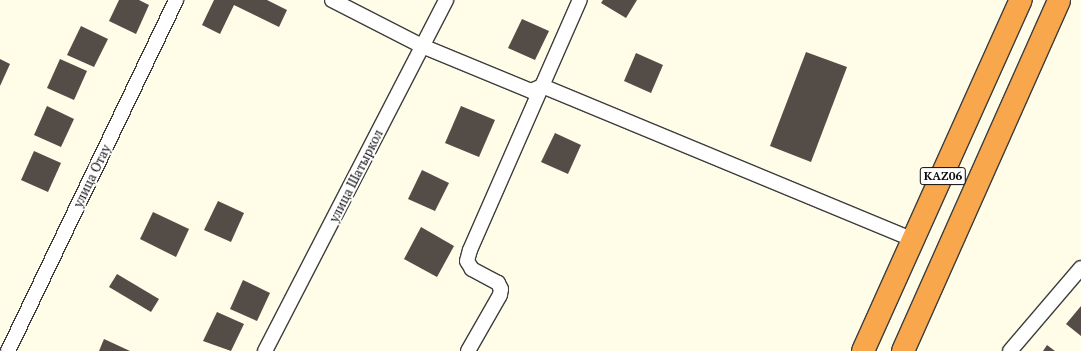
<!DOCTYPE html>
<meta charset="utf-8">
<style>
body{margin:0}
#map{position:relative;width:1081px;height:351px;overflow:hidden;background:#fffce8;font-family:"PT Serif",serif}
div>[style]{position:absolute}
[style*='--x']{left:calc(var(--x)*1px);top:calc(var(--y)*1px);width:calc(var(--w)*1px);rotate:calc(var(--a)*1deg)}
.building>*{inset:0;background:#534c47}
.roads{filter:drop-shadow(1px 0 #3e3e3e) drop-shadow(-1px 0 #3e3e3e) drop-shadow(0 1px #3e3e3e) drop-shadow(0 -1px #3e3e3e)}
.street>*{height:14px;margin:-7px;padding:0 7px;transform-origin:7px;border-radius:7px;background:#fff}
.highway>*{height:22px;margin:-11px;padding:0 11px;transform-origin:11px;border-radius:11px;background:#f9a74c}
span{translate:-50% -50%;white-space:nowrap;text-align:center;line-height:1.15;-webkit-text-stroke:4px #fff;paint-order:stroke}
.shield-label span{padding:1px 3px;background:#fff;border:1px solid;border-radius:3px;-webkit-text-stroke-width:0}
.shield-label{font-size:12px;color:#0b0b0b;font-weight:700}
.street-label{font-size:13px;color:#0b0b0b}
</style>
<div id="map">
<div class="building">
<i style="clip-path:polygon(119px 0,139px 0,149px 5px,136px 34px,109px 21px)"></i>
<i style="clip-path:polygon(214px 0,267px 0,287px 10px,279px 27px,234px 5px,220px 34px,202px 25px)"></i>
<i style="clip-path:polygon(603px 0,637px 0,626px 18px,601px 3px)"></i>
<i style="clip-path:polygon(522px 19px,549px 31px,535px 60px,508px 48px)"></i>
<i style="clip-path:polygon(81px 26px,108px 39px,94px 67px,67px 55px)"></i>
<i style="clip-path:polygon(806px 52px,847px 67px,811px 162px,770px 146px)"></i>
<i style="clip-path:polygon(636px 53px,663px 65px,651px 93px,624px 81px)"></i>
<i style="clip-path:polygon(0 59px,10px 64px,0 86px)"></i>
<i style="clip-path:polygon(60px 59px,87px 71px,74px 100px,47px 88px)"></i>
<i style="clip-path:polygon(47px 106px,74px 119px,61px 147px,34px 135px)"></i>
<i style="clip-path:polygon(461px 106px,495px 120px,479px 157px,445px 143px)"></i>
<i style="clip-path:polygon(555px 133px,581px 145px,568px 174px,541px 162px)"></i>
<i style="clip-path:polygon(34px 151px,61px 163px,48px 192px,21px 180px)"></i>
<i style="clip-path:polygon(422px 170px,449px 183px,435px 211px,408px 199px)"></i>
<i style="clip-path:polygon(218px 201px,244px 213px,231px 242px,204px 230px)"></i>
<i style="clip-path:polygon(153px 212px,189px 229px,176px 257px,140px 239px)"></i>
<i style="clip-path:polygon(421px 227px,454px 246px,437px 277px,404px 259px)"></i>
<i style="clip-path:polygon(117px 274px,159px 299px,151px 312px,109px 287px)"></i>
<i style="clip-path:polygon(243px 280px,270px 293px,257px 321px,230px 309px)"></i>
<i style="clip-path:polygon(1081px 306px,1081px 336px,1066px 324px)"></i>
<i style="clip-path:polygon(217px 312px,244px 324px,231px 351px,203px 341px)"></i>
<i style="clip-path:polygon(104px 339px,130px 351px,99px 351px)"></i>
<i style="clip-path:polygon(1047px 345px,1055px 351px,1043px 351px)"></i>
</div>
<div class="roads">
<div class="street">
<i style="--x:332;--y:0;--w:101;--a:27.1"></i>
<i style="--x:422;--y:46;--w:118;--a:22.4"></i>
<i style="--x:531;--y:91;--w:12;--a:-24"></i>
<i style="--x:542;--y:86;--w:403;--a:22.5"></i>
<i style="--x:8;--y:351;--w:389;--a:-64.4"></i>
<i style="--x:265;--y:351;--w:395;--a:-62.7"></i>
<i style="--x:468;--y:351;--w:64;--a:-60.3"></i>
<i style="--x:500;--y:295;--w:6;--a:-81"></i>
<i style="--x:501;--y:289;--w:7;--a:-117"></i>
<i style="--x:498;--y:283;--w:30;--a:-152"></i>
<i style="--x:472;--y:269;--w:9;--a:-122"></i>
<i style="--x:467;--y:261;--w:11;--a:-75"></i>
<i style="--x:470;--y:250;--w:273;--a:-66.3"></i>
<i style="--x:1010;--y:351;--w:109;--a:-49.5"></i>
</div>
<div class="highway">
<i style="--x:863;--y:351;--w:385;--a:-65.8"></i>
<i style="--x:903;--y:351;--w:384;--a:-66"></i>
</div>
</div>
<div class="shield-label">
<span style="left:943px;top:176px">KАZ06</span>
</div>
<div class="street-label">
<span style="left:92px;top:176px;rotate:-64deg">улица Отау</span>
<span style="left:356px;top:176px;rotate:-63deg">улица Шатыркол</span>
</div>
</div>
